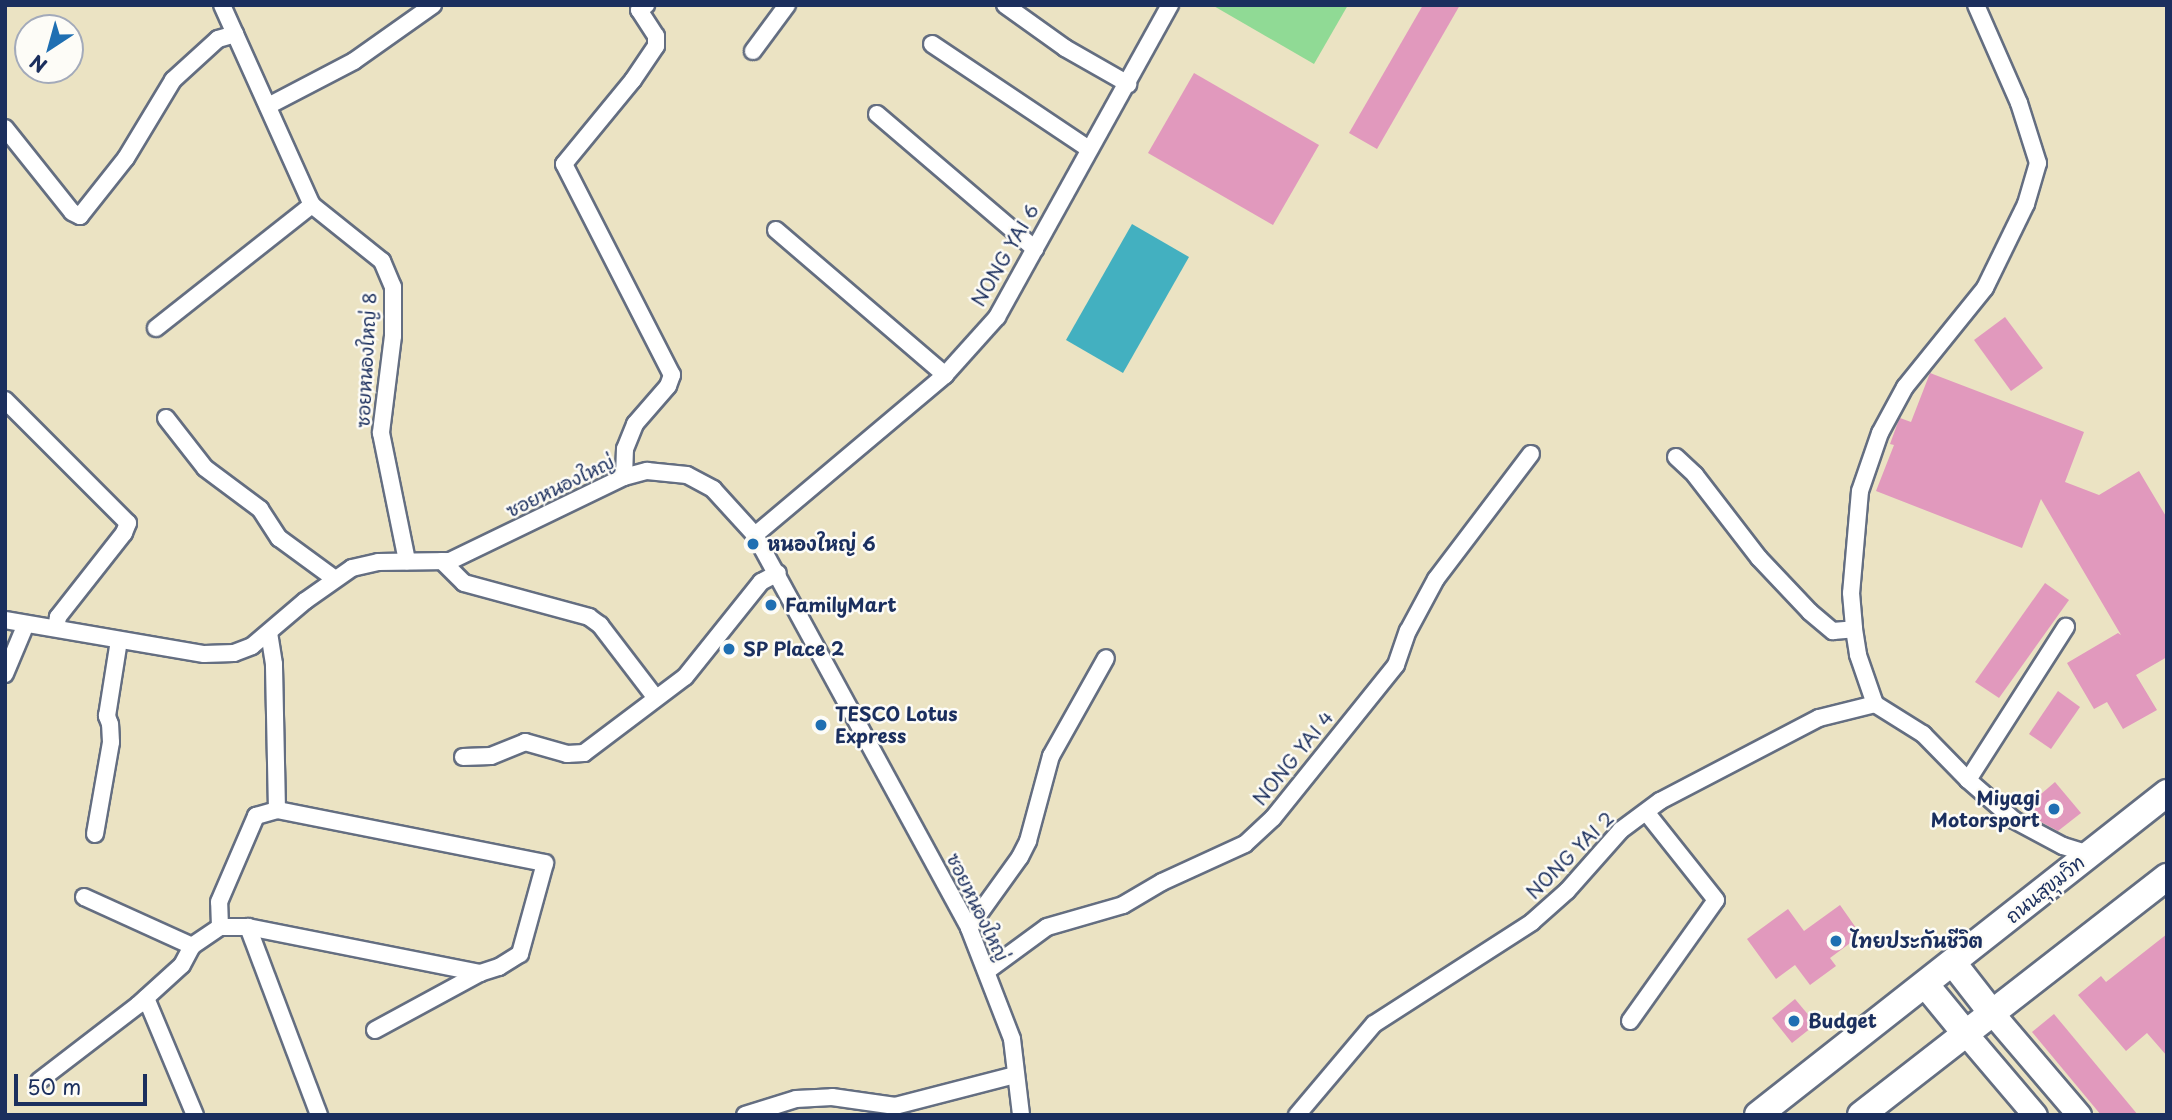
<!DOCTYPE html>
<meta charset="utf-8">
<style>
body{margin:0}
#map{position:relative;width:2172px;height:1120px;overflow:hidden;background:#ebe3c3;font-family:"Playpen Sans","Playpen Sans Thai",sans-serif}
div>[style]{position:absolute}
[style*='--x']{left:calc(var(--x)*1px);top:calc(var(--y)*1px);width:calc(var(--w)*1px);rotate:calc(var(--a)*1deg)}
.green>*{inset:0;background:#90da95}
.water>*{inset:0;background:#43b0c0}
.building>*{inset:0;background:#e199bd}
.roads{filter:drop-shadow(2px 0 #646e81) drop-shadow(-2px 0 #646e81) drop-shadow(0 2px #646e81) drop-shadow(0 -2px #646e81)}
.minor>*{height:16px;margin:-8px;padding:0 8px;transform-origin:8px;border-radius:8px;background:#fff}
.secondary>*{height:23px;margin:-11.5px;padding:0 11.5px;transform-origin:11.5px;border-radius:11.5px;background:#fff}
.trunk>*{height:26px;margin:-13px;padding:0 13px;transform-origin:13px;border-radius:13px;background:#fff}
.dots>*{width:19px;height:19px;translate:-50% -50%;box-sizing:border-box;border:4px solid #fdfcf7;border-radius:50%}
span{translate:-50% -50%;white-space:nowrap;text-align:center;line-height:1.15;-webkit-text-stroke:5px #fdfcf7;paint-order:stroke}
.street-label{font-size:19px;color:#1b2f5e}
.poi-label{font-size:19px;color:#1b2f5e;font-weight:700}
.left{translate:0 -50%;text-align:left}
.right{translate:-100% -50%;text-align:right}
.frame{position:absolute;inset:0;border:7px solid #1b2f5e;pointer-events:none}
.north{position:absolute;left:14px;top:14px;width:70px;height:70px;box-sizing:border-box;background:#fdfcf7;border:2px solid #a3aaba;border-radius:50%;rotate:216deg;font-size:19px;font-weight:700;line-height:28px;text-align:center;color:#1b2f5e}
.north::after{content:'';display:block;margin:auto;width:24px;height:32px;background:#1f6fb2;clip-path:polygon(50% 0,100% 100%,50% 72%,0 100%)}
.scale{position:absolute;left:14px;top:1074px;width:133px;height:32px;box-sizing:border-box;border:4px solid #1b2f5e;border-top:0;padding-left:9px;font-size:21px;line-height:24px;white-space:nowrap;color:#1b2f5e;-webkit-text-stroke:5px #fdfcf7;paint-order:stroke}
</style>
<div id="map">
<div class="green">
<i style="clip-path:polygon(1212px 5px,1348px 5px,1314px 64px)"></i>
</div>
<div class="water">
<i style="clip-path:polygon(1132px 224px,1189px 257px,1123px 373px,1066px 340px)"></i>
</div>
<div class="building">
<i style="clip-path:polygon(1423px 5px,1460px 5px,1377px 149px,1349px 133px)"></i>
<i style="clip-path:polygon(1194px 73px,1319px 145px,1273px 225px,1148px 153px)"></i>
<i style="clip-path:polygon(2005px 317px,2043px 368px,2011px 391px,1974px 340px)"></i>
<i style="clip-path:polygon(1930px 373px,2084px 432px,2065px 482px,2099px 495px,2139px 471px,2167px 518px,2167px 657px,2136px 675px,2157px 710px,2123px 729px,2107px 702px,2094px 709px,2067px 663px,2118px 633px,2121px 635px,2041px 499px,2022px 548px,1876px 491px,1894px 445px,1890px 444px,1898px 422px,1900px 418px,1911px 422px)"></i>
<i style="clip-path:polygon(2045px 583px,2069px 600px,1999px 698px,1975px 682px)"></i>
<i style="clip-path:polygon(2058px 691px,2080px 707px,2051px 749px,2029px 734px)"></i>
<i style="clip-path:polygon(2055px 782px,2081px 813px,2058px 831px,2041px 822px,2027px 806px)"></i>
<i style="clip-path:polygon(1840px 905px,1861px 935px,1830px 958px,1836px 966px,1810px 985px,1795px 965px,1776px 979px,1747px 939px,1788px 909px,1804px 931px)"></i>
<i style="clip-path:polygon(2167px 934px,2167px 1056px,2147px 1033px,2126px 1051px,2078px 995px,2101px 976px,2106px 982px)"></i>
<i style="clip-path:polygon(1795px 999px,1816px 1024px,1792px 1043px,1772px 1018px)"></i>
<i style="clip-path:polygon(2054px 1014px,2138px 1115px,2101px 1115px,2032px 1032px)"></i>
</div>
<div class="roads">
<div class="minor">
<i style="--x:222;--y:5;--w:219;--a:65.8"></i>
<i style="--x:312;--y:205;--w:90;--a:38.7"></i>
<i style="--x:382;--y:261;--w:28;--a:67"></i>
<i style="--x:393;--y:287;--w:49;--a:90"></i>
<i style="--x:393;--y:336;--w:98;--a:97.1"></i>
<i style="--x:381;--y:433;--w:131;--a:78.5"></i>
<i style="--x:1005;--y:5;--w:74;--a:35.6"></i>
<i style="--x:1065;--y:48;--w:73;--a:29.7"></i>
<i style="--x:1976;--y:5;--w:107;--a:66.3"></i>
<i style="--x:2019;--y:103;--w:63;--a:72.4"></i>
<i style="--x:2038;--y:163;--w:43;--a:106.3"></i>
<i style="--x:2026;--y:204;--w:93;--a:116"></i>
<i style="--x:1985;--y:288;--w:127;--a:128.9"></i>
<i style="--x:1905;--y:387;--w:52;--a:118.5"></i>
<i style="--x:1880;--y:433;--w:61;--a:109"></i>
<i style="--x:1860;--y:491;--w:102;--a:95"></i>
<i style="--x:1851;--y:593;--w:36;--a:85"></i>
<i style="--x:1854;--y:629;--w:26;--a:81"></i>
<i style="--x:1858;--y:655;--w:52;--a:70.9"></i>
<i style="--x:1875;--y:704;--w:57;--a:32"></i>
<i style="--x:1923;--y:734;--w:64;--a:45.6"></i>
<i style="--x:1968;--y:780;--w:61;--a:41"></i>
<i style="--x:2014;--y:820;--w:55;--a:28"></i>
<i style="--x:2063;--y:846;--w:27;--a:17"></i>
<i style="--x:932;--y:44;--w:189;--a:33.8"></i>
<i style="--x:753;--y:51;--w:57;--a:-53.5"></i>
<i style="--x:268;--y:106;--w:97;--a:-27.6"></i>
<i style="--x:354;--y:61;--w:97;--a:-35.3"></i>
<i style="--x:877;--y:114;--w:208;--a:40.5"></i>
<i style="--x:5;--y:128;--w:107;--a:51.4"></i>
<i style="--x:72;--y:212;--w:9;--a:27"></i>
<i style="--x:80;--y:216;--w:74;--a:-51.6"></i>
<i style="--x:126;--y:158;--w:91;--a:-58.9"></i>
<i style="--x:173;--y:80;--w:61;--a:-42.3"></i>
<i style="--x:218;--y:39;--w:18;--a:-16"></i>
<i style="--x:776;--y:230;--w:223;--a:40.6"></i>
<i style="--x:156;--y:328;--w:199;--a:-38.3"></i>
<i style="--x:5;--y:400;--w:174;--a:45"></i>
<i style="--x:128;--y:523;--w:11;--a:112"></i>
<i style="--x:124;--y:533;--w:107;--a:128.2"></i>
<i style="--x:58;--y:617;--w:11;--a:100"></i>
<i style="--x:166;--y:418;--w:63;--a:52"></i>
<i style="--x:205;--y:468;--w:69;--a:36.7"></i>
<i style="--x:260;--y:509;--w:35;--a:57"></i>
<i style="--x:279;--y:538;--w:69;--a:36.2"></i>
<i style="--x:1676;--y:457;--w:26;--a:43"></i>
<i style="--x:1695;--y:475;--w:105;--a:52.4"></i>
<i style="--x:1759;--y:558;--w:74;--a:46.6"></i>
<i style="--x:1810;--y:612;--w:30;--a:40"></i>
<i style="--x:1833;--y:631;--w:21;--a:-5"></i>
<i style="--x:624;--y:477;--w:28;--a:-88"></i>
<i style="--x:625;--y:449;--w:27;--a:-68"></i>
<i style="--x:635;--y:424;--w:50;--a:-49"></i>
<i style="--x:668;--y:386;--w:12;--a:-70"></i>
<i style="--x:672;--y:375;--w:237;--a:-117.1"></i>
<i style="--x:564;--y:164;--w:109;--a:-50.6"></i>
<i style="--x:633;--y:80;--w:41;--a:-55.9"></i>
<i style="--x:656;--y:46;--w:10;--a:-90"></i>
<i style="--x:656;--y:36;--w:31;--a:-123"></i>
<i style="--x:639;--y:10;--w:9;--a:-36"></i>
<i style="--x:755;--y:535;--w:248;--a:-40.1"></i>
<i style="--x:945;--y:375;--w:78;--a:-48.1"></i>
<i style="--x:997;--y:317;--w:357;--a:-61"></i>
<i style="--x:442;--y:561;--w:31;--a:45"></i>
<i style="--x:464;--y:583;--w:130;--a:15.2"></i>
<i style="--x:589;--y:617;--w:14;--a:36"></i>
<i style="--x:600;--y:625;--w:91;--a:52.6"></i>
<i style="--x:5;--y:620;--w:202;--a:9.7"></i>
<i style="--x:204;--y:654;--w:30;--a:-2"></i>
<i style="--x:234;--y:653;--w:19;--a:-21"></i>
<i style="--x:252;--y:646;--w:70;--a:-40.3"></i>
<i style="--x:305;--y:601;--w:57;--a:-35.1"></i>
<i style="--x:352;--y:568;--w:27;--a:-13"></i>
<i style="--x:378;--y:562;--w:72;--a:-0.8"></i>
<i style="--x:450;--y:561;--w:193;--a:-25.8"></i>
<i style="--x:624;--y:477;--w:24;--a:-15"></i>
<i style="--x:647;--y:471;--w:40;--a:5.7"></i>
<i style="--x:687;--y:475;--w:30;--a:28"></i>
<i style="--x:713;--y:489;--w:62;--a:47.6"></i>
<i style="--x:755;--y:535;--w:447;--a:61.4"></i>
<i style="--x:969;--y:928;--w:119;--a:68.8"></i>
<i style="--x:1012;--y:1039;--w:77;--a:83.2"></i>
<i style="--x:5;--y:674;--w:54;--a:-67.2"></i>
<i style="--x:463;--y:757;--w:28;--a:-2"></i>
<i style="--x:491;--y:756;--w:37;--a:-22"></i>
<i style="--x:525;--y:742;--w:44;--a:15.9"></i>
<i style="--x:567;--y:754;--w:17;--a:-3"></i>
<i style="--x:584;--y:753;--w:126;--a:-37"></i>
<i style="--x:685;--y:677;--w:122;--a:-51.3"></i>
<i style="--x:761;--y:582;--w:19;--a:-28"></i>
<i style="--x:1968;--y:780;--w:182;--a:-57.4"></i>
<i style="--x:95;--y:834;--w:93;--a:-80.1"></i>
<i style="--x:111;--y:742;--w:18;--a:-93"></i>
<i style="--x:110;--y:724;--w:9;--a:-111"></i>
<i style="--x:107;--y:716;--w:77;--a:-81"></i>
<i style="--x:84;--y:897;--w:119;--a:24.4"></i>
<i style="--x:220;--y:927;--w:28;--a:0"></i>
<i style="--x:248;--y:927;--w:237;--a:11.2"></i>
<i style="--x:480;--y:973;--w:20;--a:-18"></i>
<i style="--x:499;--y:967;--w:25;--a:-32"></i>
<i style="--x:520;--y:954;--w:94;--a:-74.6"></i>
<i style="--x:545;--y:863;--w:273;--a:-168.8"></i>
<i style="--x:248;--y:927;--w:201;--a:69.3"></i>
<i style="--x:969;--y:928;--w:87;--a:-54.3"></i>
<i style="--x:1020;--y:857;--w:18;--a:-63"></i>
<i style="--x:1028;--y:841;--w:88;--a:-74.9"></i>
<i style="--x:1051;--y:756;--w:112;--a:-60.7"></i>
<i style="--x:987;--y:971;--w:74;--a:-36.3"></i>
<i style="--x:1047;--y:927;--w:79;--a:-16.1"></i>
<i style="--x:1123;--y:905;--w:45;--a:-30.5"></i>
<i style="--x:1162;--y:882;--w:91;--a:-24.6"></i>
<i style="--x:1245;--y:844;--w:38;--a:-43"></i>
<i style="--x:1273;--y:818;--w:196;--a:-51.2"></i>
<i style="--x:1396;--y:665;--w:36;--a:-71"></i>
<i style="--x:1408;--y:631;--w:59;--a:-61.7"></i>
<i style="--x:1436;--y:579;--w:157;--a:-52.8"></i>
<i style="--x:146;--y:998;--w:127;--a:67.3"></i>
<i style="--x:1630;--y:1021;--w:148;--a:-54.6"></i>
<i style="--x:1716;--y:900;--w:112;--a:-128.5"></i>
<i style="--x:375;--y:1030;--w:119;--a:-28.5"></i>
<i style="--x:39;--y:1081;--w:125;--a:-37.5"></i>
<i style="--x:138;--y:1005;--w:59;--a:-42.3"></i>
<i style="--x:182;--y:965;--w:21;--a:-62"></i>
<i style="--x:192;--y:946;--w:34;--a:-34"></i>
<i style="--x:220;--y:927;--w:25;--a:-92"></i>
<i style="--x:219;--y:902;--w:94;--a:-66.7"></i>
<i style="--x:256;--y:816;--w:22;--a:-16"></i>
<i style="--x:277;--y:810;--w:146;--a:-91.2"></i>
<i style="--x:274;--y:664;--w:31;--a:-99"></i>
<i style="--x:745;--y:1115;--w:53;--a:-17.4"></i>
<i style="--x:796;--y:1099;--w:36;--a:-3"></i>
<i style="--x:832;--y:1097;--w:64;--a:8.1"></i>
<i style="--x:895;--y:1106;--w:124;--a:-14.5"></i>
<i style="--x:1297;--y:1115;--w:119;--a:-49.8"></i>
<i style="--x:1374;--y:1024;--w:188;--a:-32.8"></i>
<i style="--x:1532;--y:922;--w:47;--a:-41.5"></i>
<i style="--x:1567;--y:891;--w:81;--a:-48.5"></i>
<i style="--x:1621;--y:830;--w:49;--a:-36.6"></i>
<i style="--x:1660;--y:801;--w:179;--a:-27.6"></i>
<i style="--x:1819;--y:718;--w:58;--a:-14"></i>
</div>
<div class="secondary">
<i style="--x:1992;--y:1013;--w:134;--a:49.5"></i>
<i style="--x:1966;--y:1034;--w:106;--a:49.6"></i>
</div>
<div class="trunk">
<i style="--x:1953;--y:963;--w:63;--a:52"></i>
<i style="--x:1925;--y:984;--w:65;--a:50.6"></i>
<i style="--x:1758;--y:1115;--w:521;--a:-38.21"></i>
<i style="--x:1861;--y:1115;--w:388;--a:-37.9"></i>
</div>
</div>
<div class="dots">
<i style="left:753px;top:544px;background:#1f6fb2"></i>
<i style="left:771px;top:605px;background:#1f6fb2"></i>
<i style="left:729px;top:649px;background:#1f6fb2"></i>
<i style="left:821px;top:725px;background:#1f6fb2"></i>
<i style="left:2054px;top:809px;background:#1f6fb2"></i>
<i style="left:1836px;top:941px;background:#1f6fb2"></i>
<i style="left:1794px;top:1021px;background:#1f6fb2"></i>
</div>
<div class="street-label">
<span style="left:1005px;top:255px;rotate:-60deg">NONG YAI 6</span>
<span style="left:366px;top:360px;rotate:-87deg">ซอยหนองใหญ่ 8</span>
<span style="left:560px;top:486px;rotate:-26deg">ซอยหนองใหญ่</span>
<span style="left:1293px;top:758px;rotate:-51deg">NONG YAI 4</span>
<span style="left:1570px;top:855px;rotate:-45deg">NONG YAI 2</span>
<span style="left:2045px;top:889px;rotate:-39deg">ถนนสุขุมวิท</span>
<span style="left:978px;top:907px;rotate:64deg">ซอยหนองใหญ่</span>
</div>
<div class="poi-label">
<span class="left" style="left:767px;top:544px">หนองใหญ่ 6</span>
<span class="left" style="left:785px;top:605px">FamilyMart</span>
<span class="left" style="left:743px;top:649px">SP Place 2</span>
<span class="left" style="left:835px;top:725px">TESCO Lotus<br>Express</span>
<span class="right" style="left:2040px;top:809px">Miyagi<br>Motorsport</span>
<span class="left" style="left:1850px;top:941px">ไทยประกันชีวิต</span>
<span class="left" style="left:1808px;top:1021px">Budget</span>
</div>
<div class="frame"></div>
<div class="north">N</div>
<div class="scale">50 m</div>
</div>
